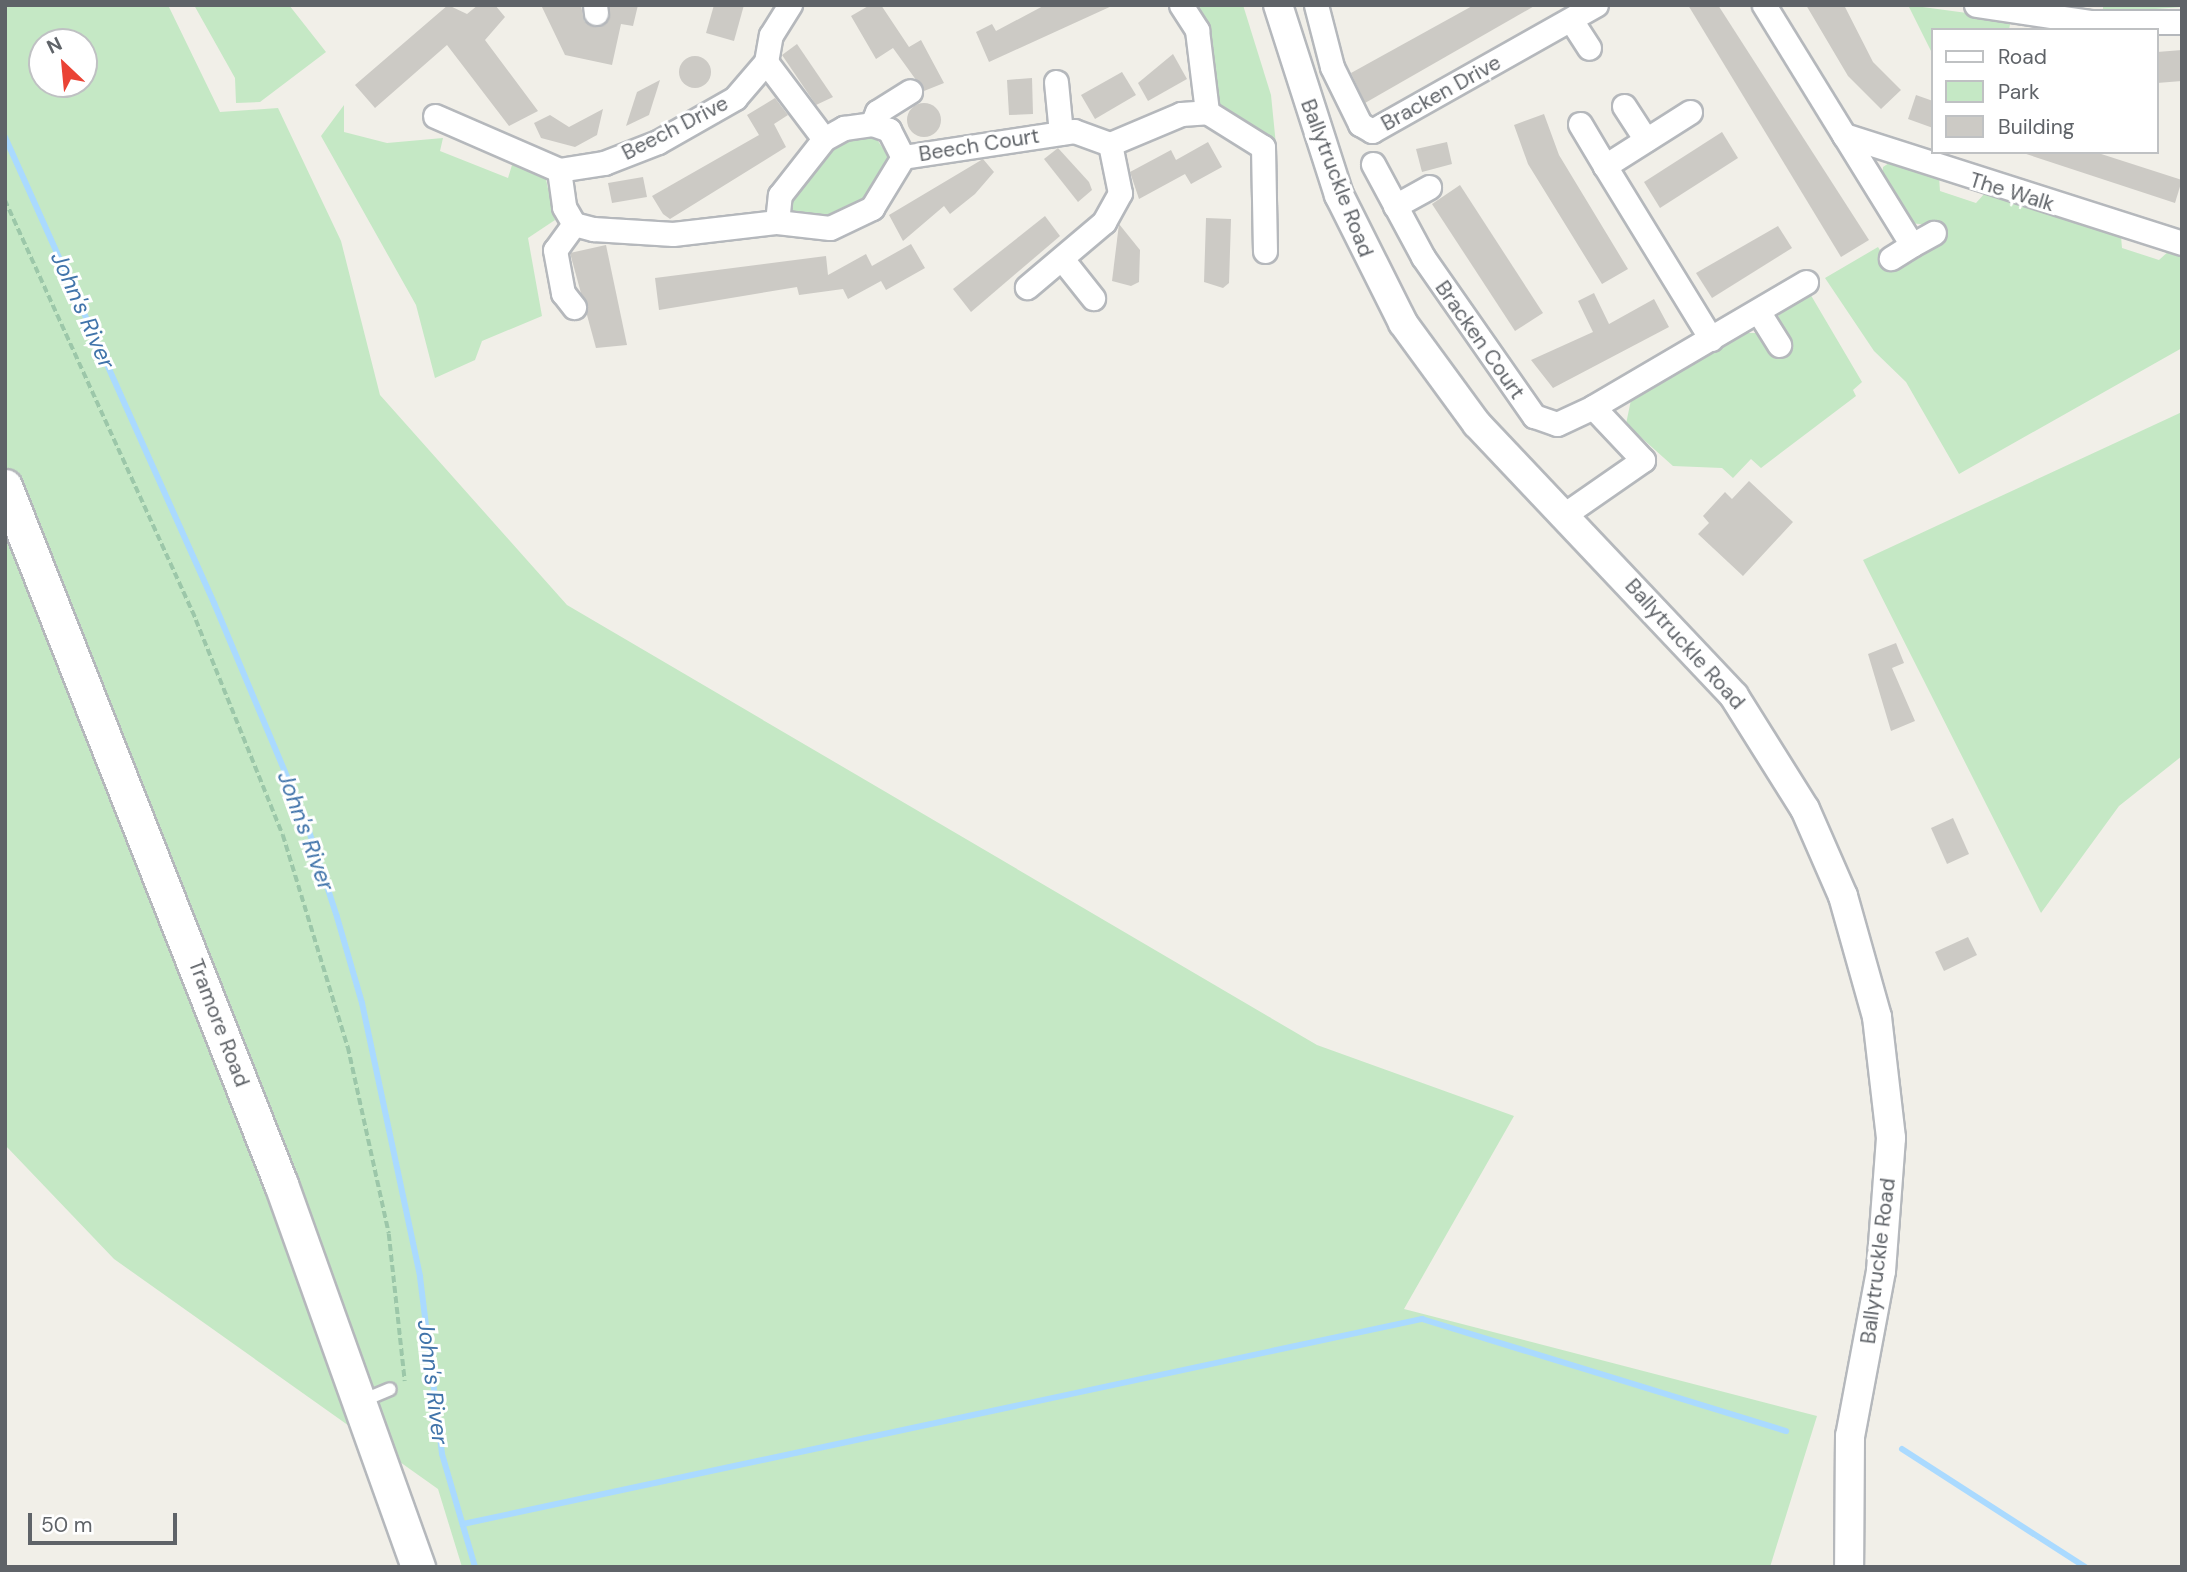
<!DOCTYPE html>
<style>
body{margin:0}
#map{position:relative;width:2187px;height:1572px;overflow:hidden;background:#f1efe8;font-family:"DM Sans",sans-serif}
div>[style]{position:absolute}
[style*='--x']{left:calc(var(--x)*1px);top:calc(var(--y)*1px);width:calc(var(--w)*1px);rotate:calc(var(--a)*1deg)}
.green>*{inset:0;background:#c5e8c5}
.stream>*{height:6px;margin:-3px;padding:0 3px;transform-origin:3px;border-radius:3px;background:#aadaff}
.building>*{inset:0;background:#cccac5}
.round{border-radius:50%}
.path>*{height:3.5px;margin-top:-1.75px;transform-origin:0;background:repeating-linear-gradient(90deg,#9cc7a9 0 7px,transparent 0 10.5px)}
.roads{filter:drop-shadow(2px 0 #b5b8bc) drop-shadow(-2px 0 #b5b8bc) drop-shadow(0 2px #b5b8bc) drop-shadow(0 -2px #b5b8bc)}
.service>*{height:12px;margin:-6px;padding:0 6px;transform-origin:6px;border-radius:6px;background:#fff}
.minor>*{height:23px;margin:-11.5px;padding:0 11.5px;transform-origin:11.5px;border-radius:11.5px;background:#fff}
.tertiary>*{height:28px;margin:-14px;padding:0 14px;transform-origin:14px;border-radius:14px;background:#fff}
.secondary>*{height:33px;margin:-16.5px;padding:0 16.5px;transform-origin:16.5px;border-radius:16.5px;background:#fff}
span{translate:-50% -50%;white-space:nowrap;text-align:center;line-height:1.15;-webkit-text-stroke:6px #fff;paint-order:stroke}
.street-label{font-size:21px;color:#5f6368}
.water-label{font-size:23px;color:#4174aa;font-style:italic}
.frame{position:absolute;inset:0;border:7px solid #5f6368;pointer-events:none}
.legend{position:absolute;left:1931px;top:28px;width:228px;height:126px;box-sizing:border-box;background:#fff;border:2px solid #bfc1c3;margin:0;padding:9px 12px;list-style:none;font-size:21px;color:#5f6368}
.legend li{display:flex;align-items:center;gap:14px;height:35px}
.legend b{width:35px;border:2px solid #bfc1c3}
.north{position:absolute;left:28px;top:28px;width:70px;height:70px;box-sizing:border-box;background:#fff;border:2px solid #bfc1c3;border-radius:50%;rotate:334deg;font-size:19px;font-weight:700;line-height:28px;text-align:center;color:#5f6368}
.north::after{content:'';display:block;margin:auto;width:24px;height:32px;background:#ea4335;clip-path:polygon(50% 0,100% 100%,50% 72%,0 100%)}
.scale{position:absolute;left:28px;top:1513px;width:149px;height:32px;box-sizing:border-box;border:4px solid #5f6368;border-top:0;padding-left:9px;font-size:21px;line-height:24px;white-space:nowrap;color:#5f6368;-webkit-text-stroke:5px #fff;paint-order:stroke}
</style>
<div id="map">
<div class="green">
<i style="clip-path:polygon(evenodd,5px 5px,168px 5px,220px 112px,278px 108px,341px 241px,380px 395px,567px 605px,1317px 1045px,1514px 1116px,1404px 1309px,1817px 1416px,1770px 1567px,462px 1567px,438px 1489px,114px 1259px,5px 1145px,5px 5px,42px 42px,84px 42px,84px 84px,42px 84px,42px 42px)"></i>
<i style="clip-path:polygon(194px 5px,289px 5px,326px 52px,260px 102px,236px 103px,235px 78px)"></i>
<i style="clip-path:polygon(1193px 5px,1243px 5px,1271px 95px,1276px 145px,1229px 121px,1217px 106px)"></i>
<i style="clip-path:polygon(1908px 5px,2011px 19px,2009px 30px,1933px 30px,1933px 55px)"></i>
<i style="clip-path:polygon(2103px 5px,2182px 5px,2182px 7px,2103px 13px)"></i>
<i style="clip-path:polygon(344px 105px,344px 132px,387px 143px,443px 138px,440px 151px,508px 178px,512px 165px,545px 175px,555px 220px,528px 238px,542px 316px,482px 341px,475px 360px,435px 378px,416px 305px,321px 136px)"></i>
<i style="clip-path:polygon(872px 132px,892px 162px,864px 203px,832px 219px,789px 212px,785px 202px,818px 156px,851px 133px)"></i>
<i style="clip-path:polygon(1892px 161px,1939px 177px,1940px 191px,1976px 203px,1985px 193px,2121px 236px,2122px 248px,2159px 260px,2170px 250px,2182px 253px,2182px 348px,1959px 474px,1906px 382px,1874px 351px,1825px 278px,1878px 247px,1892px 269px,1928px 225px,1910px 223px,1882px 178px,1883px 167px)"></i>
<i style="clip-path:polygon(1809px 292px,1862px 382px,1853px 390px,1856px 396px,1761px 468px,1751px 459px,1733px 478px,1722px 468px,1673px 466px,1626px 424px,1632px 395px,1741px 333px,1756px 333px,1772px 354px,1789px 344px,1778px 316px)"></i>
<i style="clip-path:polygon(2182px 412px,2182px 756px,2119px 806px,2041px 913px,1863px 560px)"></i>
</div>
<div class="stream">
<i style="--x:5;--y:137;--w:511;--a:65.84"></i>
<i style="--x:214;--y:603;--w:234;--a:67.2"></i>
<i style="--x:305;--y:819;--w:103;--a:71.9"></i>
<i style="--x:337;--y:917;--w:90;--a:73.8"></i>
<i style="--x:362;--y:1003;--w:280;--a:78"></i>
<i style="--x:420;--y:1277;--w:178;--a:82.9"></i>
<i style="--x:442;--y:1454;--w:118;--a:73.7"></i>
<i style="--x:1902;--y:1449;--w:218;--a:32.8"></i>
<i style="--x:463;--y:1524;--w:981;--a:-12.07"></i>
<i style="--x:1422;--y:1319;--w:381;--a:17.1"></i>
</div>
<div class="building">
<i style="clip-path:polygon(448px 5px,467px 14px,478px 5px,495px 5px,505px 17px,485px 40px,538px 111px,509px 126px,447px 45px,375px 108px,355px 85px)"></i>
<i style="clip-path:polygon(541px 5px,581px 5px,584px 21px,597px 27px,609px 19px,609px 5px,638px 5px,633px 26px,621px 24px,612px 65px,565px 55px)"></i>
<i style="clip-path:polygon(714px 5px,744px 5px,734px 41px,706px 33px)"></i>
<i style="clip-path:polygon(870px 5px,881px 5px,909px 47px,921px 40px,944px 83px,924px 91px,893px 48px,876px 59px,851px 16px)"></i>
<i style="clip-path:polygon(1045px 5px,1114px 5px,989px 62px,976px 32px,992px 24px,996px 31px)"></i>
<i style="clip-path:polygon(1474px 5px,1536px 5px,1365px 103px,1351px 73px)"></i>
<i style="clip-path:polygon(1688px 5px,1718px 5px,1869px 240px,1841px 257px)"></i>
<i style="clip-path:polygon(1806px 5px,1844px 5px,1873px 62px,1901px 90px,1881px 109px,1848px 76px)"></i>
<i style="clip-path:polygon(797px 44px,833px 97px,816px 105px,782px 55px)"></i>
<i style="clip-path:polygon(2182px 50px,2182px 81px,2157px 83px,2157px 52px)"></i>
<i style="clip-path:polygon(1173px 54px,1187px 79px,1148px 101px,1138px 83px)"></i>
<i class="round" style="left:679px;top:56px;width:32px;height:32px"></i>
<i style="clip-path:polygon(1122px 72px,1136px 95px,1095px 119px,1081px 95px)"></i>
<i style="clip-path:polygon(1032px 78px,1033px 114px,1009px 115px,1007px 80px)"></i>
<i style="clip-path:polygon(660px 80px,649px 115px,626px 126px,637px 92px)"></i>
<i style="clip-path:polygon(1916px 95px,1933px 101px,1933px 128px,1908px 119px)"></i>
<i style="clip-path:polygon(775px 98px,788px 115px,774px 124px,786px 147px,670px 219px,663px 214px,652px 196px,759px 135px,747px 115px)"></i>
<i class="round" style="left:907px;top:103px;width:34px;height:34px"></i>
<i style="clip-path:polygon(603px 109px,597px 135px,575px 147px,541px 138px,534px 123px,550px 115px,569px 127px)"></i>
<i style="clip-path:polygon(1544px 114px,1559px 155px,1628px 269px,1602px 284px,1528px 164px,1514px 125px)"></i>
<i style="clip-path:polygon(1722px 132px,1738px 158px,1660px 208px,1644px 182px)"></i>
<i style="clip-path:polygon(1208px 142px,1222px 167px,1191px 184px,1185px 174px,1139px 199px,1130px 172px,1171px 150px,1176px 160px)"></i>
<i style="clip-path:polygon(1447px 142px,1452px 164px,1422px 172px,1416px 149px)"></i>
<i style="clip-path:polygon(1058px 148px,1089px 182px,1092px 190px,1078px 202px,1044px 159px)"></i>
<i style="clip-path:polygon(2020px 152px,2095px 152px,2182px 180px,2175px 203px)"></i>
<i style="clip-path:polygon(983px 159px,994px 172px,975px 194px,950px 214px,944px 206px,903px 241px,889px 215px)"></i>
<i style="clip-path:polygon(643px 177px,647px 197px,612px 203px,608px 183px)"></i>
<i style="clip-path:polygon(1460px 185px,1543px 313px,1515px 331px,1432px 204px)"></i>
<i style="clip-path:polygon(1045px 216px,1060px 236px,971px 312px,953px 289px)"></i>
<i style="clip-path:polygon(1206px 218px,1231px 219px,1229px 283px,1223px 288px,1204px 282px)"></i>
<i style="clip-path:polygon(1119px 224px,1140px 250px,1139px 282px,1131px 286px,1112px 281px)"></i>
<i style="clip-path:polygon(1778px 226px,1792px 248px,1712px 298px,1696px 273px)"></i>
<i style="clip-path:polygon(911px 244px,925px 268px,886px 290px,881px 281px,848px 299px,843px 289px,799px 295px,797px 287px,659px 310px,655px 278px,826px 256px,828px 275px,866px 254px,872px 266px)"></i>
<i style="clip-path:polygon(606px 245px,627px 345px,596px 348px,570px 253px)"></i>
<i style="clip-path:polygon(1594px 293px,1609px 324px,1654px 299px,1669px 327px,1553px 388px,1531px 360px,1593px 332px,1578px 301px)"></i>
<i style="clip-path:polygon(1749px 481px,1793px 522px,1743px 576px,1698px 534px,1709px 523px,1703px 516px,1725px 492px,1732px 499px)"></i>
<i style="clip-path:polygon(1896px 643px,1904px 663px,1892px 668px,1915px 721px,1891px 731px,1868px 654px)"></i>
<i style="clip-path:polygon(1953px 818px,1969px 854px,1947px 864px,1931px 828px)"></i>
<i style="clip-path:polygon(1968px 937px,1977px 955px,1944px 971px,1935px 952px)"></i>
</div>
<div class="path">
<i style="--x:5;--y:200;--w:461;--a:65.5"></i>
<i style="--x:196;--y:620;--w:232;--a:68"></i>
<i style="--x:283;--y:835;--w:222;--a:73"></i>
<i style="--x:348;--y:1047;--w:191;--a:77.6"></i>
<i style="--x:389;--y:1234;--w:148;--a:83.8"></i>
</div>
<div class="roads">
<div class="service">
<i style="--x:362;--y:1401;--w:30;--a:-23"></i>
</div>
<div class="minor">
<i style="--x:595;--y:5;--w:8;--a:83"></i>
<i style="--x:1181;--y:5;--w:30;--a:57"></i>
<i style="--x:1197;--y:30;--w:83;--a:83"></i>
<i style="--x:1316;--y:5;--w:64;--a:75.5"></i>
<i style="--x:1332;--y:67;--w:64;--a:63.8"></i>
<i style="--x:1360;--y:124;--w:14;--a:30"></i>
<i style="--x:1372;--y:131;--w:257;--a:-29.4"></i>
<i style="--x:1764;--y:5;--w:153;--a:58.4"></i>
<i style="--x:1844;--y:135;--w:355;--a:17.7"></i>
<i style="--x:1976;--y:5;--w:115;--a:8.5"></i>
<i style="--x:2090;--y:22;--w:92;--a:0"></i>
<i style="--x:1571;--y:20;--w:33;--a:57"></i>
<i style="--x:766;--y:62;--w:96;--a:53"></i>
<i style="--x:1056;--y:82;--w:51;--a:84.4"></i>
<i style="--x:1624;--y:106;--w:40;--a:57.1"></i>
<i style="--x:1690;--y:112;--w:101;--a:147.6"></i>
<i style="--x:1605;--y:166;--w:203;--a:58.5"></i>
<i style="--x:435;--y:116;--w:135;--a:23.5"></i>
<i style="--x:559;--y:170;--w:46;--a:-8.8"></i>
<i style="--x:604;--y:163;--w:58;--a:-21.3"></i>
<i style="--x:658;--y:142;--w:89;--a:-29.7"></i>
<i style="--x:735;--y:98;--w:48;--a:-49.3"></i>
<i style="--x:766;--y:62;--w:27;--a:-80"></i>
<i style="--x:771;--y:35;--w:36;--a:-58"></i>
<i style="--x:872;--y:124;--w:13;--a:-67"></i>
<i style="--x:877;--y:112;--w:39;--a:-32"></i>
<i style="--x:1580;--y:124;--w:49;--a:59.2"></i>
<i style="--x:1844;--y:135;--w:129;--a:58.3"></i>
<i style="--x:1912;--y:245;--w:25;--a:148"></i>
<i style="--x:1110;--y:144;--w:77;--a:-22.9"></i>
<i style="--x:1181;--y:114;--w:26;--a:-4"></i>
<i style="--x:1207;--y:112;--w:66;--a:32"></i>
<i style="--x:1263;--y:147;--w:104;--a:88.9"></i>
<i style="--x:903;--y:157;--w:173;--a:-8.6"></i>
<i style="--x:1074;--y:131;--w:38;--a:20"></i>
<i style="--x:1110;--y:144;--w:50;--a:78.5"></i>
<i style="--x:1120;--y:193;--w:33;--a:119"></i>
<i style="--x:1104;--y:222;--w:101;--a:139.8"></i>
<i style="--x:1373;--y:164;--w:106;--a:61.7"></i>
<i style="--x:1423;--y:257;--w:194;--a:55.1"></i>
<i style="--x:1534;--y:416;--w:24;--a:19"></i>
<i style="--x:1557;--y:424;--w:40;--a:-25"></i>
<i style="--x:1593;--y:407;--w:73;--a:46.7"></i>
<i style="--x:1643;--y:460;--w:96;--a:145.2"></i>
<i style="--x:559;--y:170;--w:37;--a:82"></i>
<i style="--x:564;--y:207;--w:20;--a:60"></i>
<i style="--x:574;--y:224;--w:20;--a:15"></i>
<i style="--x:593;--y:229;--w:80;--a:3.6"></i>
<i style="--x:673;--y:234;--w:105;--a:-6.6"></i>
<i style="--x:777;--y:222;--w:53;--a:6.5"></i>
<i style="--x:830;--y:228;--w:47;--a:-25.5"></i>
<i style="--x:872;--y:208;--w:60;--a:-58.7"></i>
<i style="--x:1395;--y:206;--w:39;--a:-29"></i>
<i style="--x:777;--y:222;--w:27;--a:-84"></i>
<i style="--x:780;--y:195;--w:71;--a:-51.8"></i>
<i style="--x:824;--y:139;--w:23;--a:-29"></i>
<i style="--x:844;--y:128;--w:28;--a:-8"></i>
<i style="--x:872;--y:124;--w:18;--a:19"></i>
<i style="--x:889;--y:130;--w:30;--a:63"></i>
<i style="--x:574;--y:224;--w:32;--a:126"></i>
<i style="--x:555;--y:250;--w:44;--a:79.5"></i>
<i style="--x:563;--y:293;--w:18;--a:52"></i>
<i style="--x:1912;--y:245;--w:25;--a:-29"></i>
<i style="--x:1062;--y:259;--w:50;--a:51.5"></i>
<i style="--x:1758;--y:311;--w:40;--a:58"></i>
<i style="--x:1593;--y:407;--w:247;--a:-30.4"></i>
</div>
<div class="tertiary">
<i style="--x:1278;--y:5;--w:200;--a:72.2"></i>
<i style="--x:1339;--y:195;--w:143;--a:63.4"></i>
<i style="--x:1403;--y:323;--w:125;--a:53.8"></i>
<i style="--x:1477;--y:424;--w:374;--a:46.6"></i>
<i style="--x:1734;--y:696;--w:133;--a:57.9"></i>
<i style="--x:1805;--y:809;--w:95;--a:66.4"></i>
<i style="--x:1843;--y:896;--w:126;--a:74.3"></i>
<i style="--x:1877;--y:1017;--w:122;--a:83.4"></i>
<i style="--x:1891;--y:1138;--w:133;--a:94.3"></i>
<i style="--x:1881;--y:1271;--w:168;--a:100.6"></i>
<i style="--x:1850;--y:1436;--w:131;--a:90.4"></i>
</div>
<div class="secondary">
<i style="--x:5;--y:486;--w:751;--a:68.43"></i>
<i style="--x:281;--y:1184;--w:407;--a:70.3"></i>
</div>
</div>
<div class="street-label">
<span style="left:1441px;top:93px;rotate:-29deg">Bracken Drive</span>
<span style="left:675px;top:128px;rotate:-27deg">Beech Drive</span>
<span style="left:979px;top:145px;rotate:-9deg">Beech Court</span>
<span style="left:1337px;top:178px;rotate:69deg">Ballytruckle Road</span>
<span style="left:2012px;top:192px;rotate:17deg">The Walk</span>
<span style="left:1480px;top:340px;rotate:55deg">Bracken Court</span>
<span style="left:1685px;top:644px;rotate:48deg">Ballytruckle Road</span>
<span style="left:219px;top:1023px;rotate:69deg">Tramore Road</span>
<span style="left:1878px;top:1261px;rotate:-83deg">Ballytruckle Road</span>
</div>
<div class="water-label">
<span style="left:83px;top:310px;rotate:66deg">John's River</span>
<span style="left:306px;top:831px;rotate:70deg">John's River</span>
<span style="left:433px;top:1382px;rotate:83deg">John's River</span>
</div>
<div class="frame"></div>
<ul class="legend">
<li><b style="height:9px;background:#fff"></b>Road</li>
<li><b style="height:19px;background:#c5e8c5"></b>Park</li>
<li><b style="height:19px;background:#cccac5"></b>Building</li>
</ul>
<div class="north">N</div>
<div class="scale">50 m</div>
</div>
